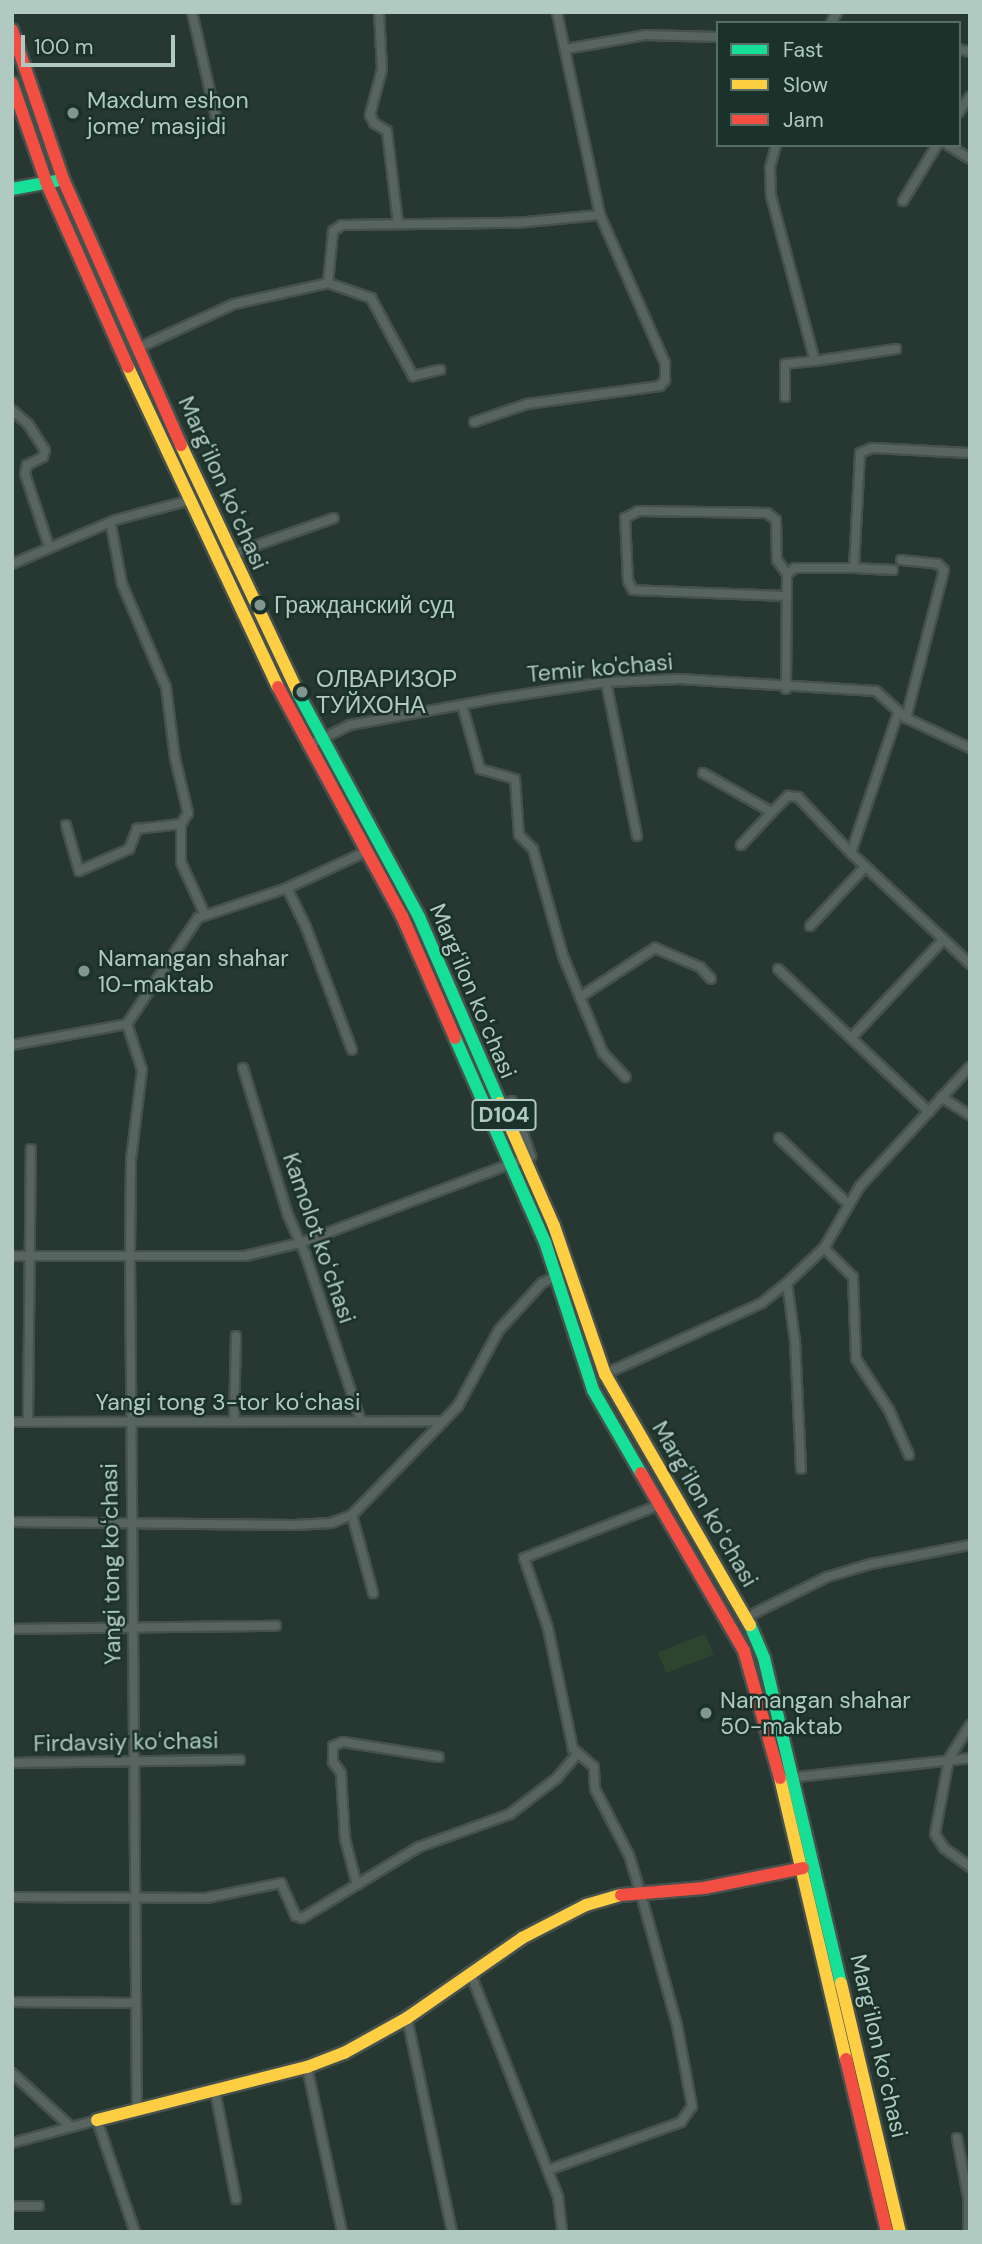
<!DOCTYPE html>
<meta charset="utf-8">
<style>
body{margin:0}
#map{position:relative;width:982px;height:2244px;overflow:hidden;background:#273731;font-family:"DM Sans",sans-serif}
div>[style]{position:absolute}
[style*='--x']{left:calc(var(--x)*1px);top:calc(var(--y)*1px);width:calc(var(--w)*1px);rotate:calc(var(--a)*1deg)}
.green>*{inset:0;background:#2d452e}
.roads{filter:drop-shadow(2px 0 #46514d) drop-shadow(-2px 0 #46514d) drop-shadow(0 2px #46514d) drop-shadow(0 -2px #46514d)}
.street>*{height:8px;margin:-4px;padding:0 4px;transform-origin:4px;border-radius:4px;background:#586460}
.fast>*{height:12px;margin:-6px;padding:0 6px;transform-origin:6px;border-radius:6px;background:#16e098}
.slow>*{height:12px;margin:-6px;padding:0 6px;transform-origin:6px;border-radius:6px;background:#ffcf43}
.jam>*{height:12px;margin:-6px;padding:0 6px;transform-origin:6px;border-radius:6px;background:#f24e42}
.dots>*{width:19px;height:19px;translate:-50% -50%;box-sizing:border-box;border:4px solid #1a3229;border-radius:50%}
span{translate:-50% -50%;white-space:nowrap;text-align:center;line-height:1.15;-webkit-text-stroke:5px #1a3229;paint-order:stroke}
.shield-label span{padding:2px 5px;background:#1a3229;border:2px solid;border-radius:5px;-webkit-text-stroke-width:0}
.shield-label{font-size:21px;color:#b0c9c1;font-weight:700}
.poi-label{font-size:23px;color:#b0c9c1}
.left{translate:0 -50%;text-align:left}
.street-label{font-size:23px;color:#b0c9c1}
.frame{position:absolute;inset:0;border:14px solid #b0c9c1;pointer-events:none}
.legend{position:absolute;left:716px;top:21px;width:245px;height:126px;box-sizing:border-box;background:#1a3229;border:2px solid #566e66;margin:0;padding:9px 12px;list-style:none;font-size:21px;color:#b0c9c1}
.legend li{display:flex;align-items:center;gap:14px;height:35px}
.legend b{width:35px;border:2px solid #566e66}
.scale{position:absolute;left:21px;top:35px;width:154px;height:32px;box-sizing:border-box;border:4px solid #b0c9c1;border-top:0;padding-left:9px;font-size:21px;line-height:24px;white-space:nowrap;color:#b0c9c1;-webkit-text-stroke:5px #1a3229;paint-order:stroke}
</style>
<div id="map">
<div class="green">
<i style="clip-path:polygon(705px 1634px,714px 1655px,666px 1673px,658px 1652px)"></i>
</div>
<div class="roads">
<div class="street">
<i style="--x:192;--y:12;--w:109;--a:77.2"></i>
<i style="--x:379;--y:12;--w:57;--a:87"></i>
<i style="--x:382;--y:69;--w:48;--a:104.6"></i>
<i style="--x:370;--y:115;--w:9;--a:63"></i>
<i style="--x:374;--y:123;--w:15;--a:32"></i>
<i style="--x:387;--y:131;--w:93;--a:83.2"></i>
<i style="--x:831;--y:23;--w:13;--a:-61"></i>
<i style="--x:566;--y:49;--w:80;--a:-10"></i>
<i style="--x:645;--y:35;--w:73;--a:1.6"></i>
<i style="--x:959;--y:49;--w:11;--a:15"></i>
<i style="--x:959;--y:112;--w:19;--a:-55"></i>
<i style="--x:776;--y:145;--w:24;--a:105"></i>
<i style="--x:770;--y:168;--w:28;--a:88"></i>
<i style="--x:771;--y:196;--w:171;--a:75.1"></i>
<i style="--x:815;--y:361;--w:82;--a:-8.4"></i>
<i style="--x:948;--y:145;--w:26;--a:32"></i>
<i style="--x:903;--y:201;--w:66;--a:-58.7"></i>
<i style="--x:328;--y:283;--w:46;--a:19.2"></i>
<i style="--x:371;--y:298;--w:89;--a:61.7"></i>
<i style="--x:413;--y:376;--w:28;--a:-13"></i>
<i style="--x:140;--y:347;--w:103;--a:-24.6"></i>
<i style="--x:234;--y:304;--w:96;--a:-12.6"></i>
<i style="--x:328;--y:283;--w:52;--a:-84.5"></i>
<i style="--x:333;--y:231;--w:11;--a:-34"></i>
<i style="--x:342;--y:225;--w:174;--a:-0.7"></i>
<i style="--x:516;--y:223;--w:84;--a:-5.4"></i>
<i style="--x:600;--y:215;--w:208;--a:-102"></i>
<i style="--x:785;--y:397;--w:33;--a:-90"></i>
<i style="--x:785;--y:364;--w:30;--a:-6"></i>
<i style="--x:12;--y:410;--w:21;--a:41"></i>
<i style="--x:28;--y:424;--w:31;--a:57"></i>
<i style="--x:45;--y:450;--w:7;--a:106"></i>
<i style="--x:43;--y:457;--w:18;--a:153"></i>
<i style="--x:27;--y:465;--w:9;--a:103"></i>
<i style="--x:25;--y:474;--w:76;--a:71.6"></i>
<i style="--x:474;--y:422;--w:56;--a:-18.8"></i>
<i style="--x:527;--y:404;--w:134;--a:-7.7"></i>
<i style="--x:660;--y:386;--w:8;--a:-50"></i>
<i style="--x:665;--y:380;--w:17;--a:-90"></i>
<i style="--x:665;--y:363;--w:162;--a:-113.7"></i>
<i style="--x:111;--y:525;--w:60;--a:79.4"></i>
<i style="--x:122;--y:584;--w:112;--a:66.9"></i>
<i style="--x:166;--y:687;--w:72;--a:82.8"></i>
<i style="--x:175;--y:758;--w:57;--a:76.7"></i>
<i style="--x:188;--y:813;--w:13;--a:122"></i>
<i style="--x:181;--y:824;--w:38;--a:90"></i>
<i style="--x:181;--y:862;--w:58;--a:65.6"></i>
<i style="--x:229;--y:555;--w:111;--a:-19.4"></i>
<i style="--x:901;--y:560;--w:37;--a:6"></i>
<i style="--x:938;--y:564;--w:8;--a:45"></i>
<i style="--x:944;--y:570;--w:153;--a:104.4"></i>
<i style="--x:12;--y:564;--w:112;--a:-23.1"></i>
<i style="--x:115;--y:520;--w:74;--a:-14.8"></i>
<i style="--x:854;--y:568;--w:39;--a:3"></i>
<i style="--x:786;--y:596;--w:153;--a:-177.8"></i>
<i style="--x:633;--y:590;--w:10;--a:-119"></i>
<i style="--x:628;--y:581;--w:63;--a:-92.7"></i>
<i style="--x:625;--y:518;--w:15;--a:-28"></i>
<i style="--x:638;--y:511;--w:129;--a:0.9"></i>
<i style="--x:767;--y:513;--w:11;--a:38"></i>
<i style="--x:776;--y:520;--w:40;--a:88.6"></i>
<i style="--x:777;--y:560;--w:17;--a:54"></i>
<i style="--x:606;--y:682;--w:157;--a:78.6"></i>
<i style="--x:786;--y:689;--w:115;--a:-89.5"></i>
<i style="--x:787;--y:574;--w:10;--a:-37"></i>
<i style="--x:795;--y:568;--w:59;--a:0"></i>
<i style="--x:854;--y:568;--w:115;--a:-87"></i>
<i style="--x:860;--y:453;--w:13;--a:-23"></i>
<i style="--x:872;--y:448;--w:98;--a:2.9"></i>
<i style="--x:463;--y:708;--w:63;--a:74.4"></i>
<i style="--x:480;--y:769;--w:36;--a:16"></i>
<i style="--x:515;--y:779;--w:56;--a:85.9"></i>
<i style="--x:519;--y:835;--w:20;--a:45"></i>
<i style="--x:533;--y:849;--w:111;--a:74.3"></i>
<i style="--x:563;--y:956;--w:105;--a:67.6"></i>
<i style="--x:603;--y:1053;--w:33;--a:47"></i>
<i style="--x:898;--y:713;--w:148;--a:108.6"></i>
<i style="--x:851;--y:853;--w:163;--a:43"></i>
<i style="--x:307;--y:746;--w:48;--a:-26"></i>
<i style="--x:350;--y:725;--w:145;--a:-10.3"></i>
<i style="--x:493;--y:699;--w:114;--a:-8.6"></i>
<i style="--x:606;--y:682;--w:73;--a:-2.4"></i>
<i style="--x:679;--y:679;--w:197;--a:3.5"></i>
<i style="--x:876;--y:691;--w:40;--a:42"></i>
<i style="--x:906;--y:718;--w:71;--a:25.1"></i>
<i style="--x:703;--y:773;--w:79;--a:29.5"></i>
<i style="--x:772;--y:812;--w:23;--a:-45"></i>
<i style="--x:788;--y:796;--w:10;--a:6"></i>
<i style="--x:798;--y:797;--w:77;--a:46.6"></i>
<i style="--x:66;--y:825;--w:48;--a:74.2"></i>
<i style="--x:79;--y:871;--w:55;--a:-23.7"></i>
<i style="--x:129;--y:849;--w:22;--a:-68"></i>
<i style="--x:137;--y:829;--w:44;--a:-6.5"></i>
<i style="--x:741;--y:845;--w:45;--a:-46.8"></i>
<i style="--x:287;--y:888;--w:43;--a:64"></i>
<i style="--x:306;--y:927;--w:131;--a:69.5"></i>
<i style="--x:810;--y:926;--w:81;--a:-47"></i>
<i style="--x:778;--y:969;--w:208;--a:43.4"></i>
<i style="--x:580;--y:997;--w:90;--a:-33.2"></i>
<i style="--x:655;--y:948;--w:49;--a:22.9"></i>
<i style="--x:700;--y:967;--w:16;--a:47"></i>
<i style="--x:127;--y:1024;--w:48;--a:71.9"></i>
<i style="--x:142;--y:1070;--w:90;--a:97"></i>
<i style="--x:131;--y:1159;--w:97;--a:90.6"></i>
<i style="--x:130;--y:1256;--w:851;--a:89.53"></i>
<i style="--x:851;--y:1038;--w:134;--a:-46.8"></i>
<i style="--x:12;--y:1045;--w:117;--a:-10.3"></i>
<i style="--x:127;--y:1024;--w:128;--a:-56.2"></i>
<i style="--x:198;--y:918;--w:94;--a:-18.6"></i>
<i style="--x:287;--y:888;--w:89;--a:-24.6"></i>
<i style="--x:243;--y:1068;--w:154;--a:73"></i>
<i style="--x:288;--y:1215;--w:45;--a:66.3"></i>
<i style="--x:306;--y:1256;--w:174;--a:71.6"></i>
<i style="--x:941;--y:1097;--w:34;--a:32"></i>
<i style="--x:779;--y:1138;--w:95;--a:43.7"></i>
<i style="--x:824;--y:1248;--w:41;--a:45"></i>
<i style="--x:853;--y:1277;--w:82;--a:87.9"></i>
<i style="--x:856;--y:1359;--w:61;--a:57.1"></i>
<i style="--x:889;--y:1410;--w:49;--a:66"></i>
<i style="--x:12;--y:1256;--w:233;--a:0"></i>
<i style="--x:245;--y:1256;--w:57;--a:-13.3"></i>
<i style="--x:300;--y:1243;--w:247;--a:-20.6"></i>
<i style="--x:531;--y:1156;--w:58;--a:-109.1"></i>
<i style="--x:512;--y:1101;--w:13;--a:162"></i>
<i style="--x:787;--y:1283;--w:59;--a:82.1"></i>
<i style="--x:795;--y:1341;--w:128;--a:87.3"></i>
<i style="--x:605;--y:1374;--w:172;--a:-24.3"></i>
<i style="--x:762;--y:1303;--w:32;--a:-39"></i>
<i style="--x:787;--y:1283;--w:51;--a:-43.4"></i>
<i style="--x:824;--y:1248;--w:72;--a:-59.9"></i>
<i style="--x:860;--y:1186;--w:162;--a:-47.3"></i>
<i style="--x:234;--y:1421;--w:85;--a:-88.7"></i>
<i style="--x:12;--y:1422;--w:431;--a:-0.1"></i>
<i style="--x:28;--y:1422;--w:273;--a:-89.4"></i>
<i style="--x:352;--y:1515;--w:81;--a:74.9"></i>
<i style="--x:12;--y:1522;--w:282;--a:0.6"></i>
<i style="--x:294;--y:1525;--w:37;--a:-3"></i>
<i style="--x:331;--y:1523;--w:22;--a:-21"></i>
<i style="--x:352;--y:1515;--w:152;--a:-45.8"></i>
<i style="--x:458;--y:1406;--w:86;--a:-61.7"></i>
<i style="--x:499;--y:1330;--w:64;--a:-47.5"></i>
<i style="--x:542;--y:1283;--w:18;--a:-27"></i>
<i style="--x:747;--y:1617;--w:89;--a:-26.6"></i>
<i style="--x:827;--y:1577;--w:46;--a:-16.5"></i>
<i style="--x:871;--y:1564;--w:101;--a:-10.9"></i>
<i style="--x:12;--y:1629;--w:264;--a:-0.7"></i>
<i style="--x:970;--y:1725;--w:40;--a:122"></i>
<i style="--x:949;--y:1759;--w:76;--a:100.6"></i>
<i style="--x:935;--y:1834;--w:17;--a:57"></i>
<i style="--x:944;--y:1848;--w:32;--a:36"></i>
<i style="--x:12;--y:1763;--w:228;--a:-0.8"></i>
<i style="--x:796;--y:1777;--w:175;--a:-6.2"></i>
<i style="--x:357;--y:1885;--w:48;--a:-104.6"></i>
<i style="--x:345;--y:1839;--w:66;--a:-93.5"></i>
<i style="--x:341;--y:1773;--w:14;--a:-126"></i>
<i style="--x:333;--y:1762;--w:16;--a:-90"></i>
<i style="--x:333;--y:1746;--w:11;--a:-22"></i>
<i style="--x:343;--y:1742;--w:97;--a:8.9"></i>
<i style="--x:12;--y:1897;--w:194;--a:0.3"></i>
<i style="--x:206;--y:1898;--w:76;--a:-11.3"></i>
<i style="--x:281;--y:1883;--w:36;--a:66"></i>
<i style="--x:296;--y:1916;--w:6;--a:18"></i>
<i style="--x:302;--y:1918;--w:137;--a:-31.3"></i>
<i style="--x:419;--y:1847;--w:97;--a:-19.9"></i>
<i style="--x:510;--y:1814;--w:59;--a:-37.5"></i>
<i style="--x:557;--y:1778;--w:31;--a:-50"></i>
<i style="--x:470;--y:1972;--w:242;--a:68.6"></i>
<i style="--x:558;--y:2197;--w:35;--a:83"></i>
<i style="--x:12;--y:2002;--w:122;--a:0.5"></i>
<i style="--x:407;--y:2018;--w:219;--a:78.1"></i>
<i style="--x:307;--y:2067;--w:169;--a:78"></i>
<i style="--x:12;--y:2073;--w:80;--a:42.5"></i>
<i style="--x:215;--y:2091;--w:110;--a:79"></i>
<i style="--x:957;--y:2138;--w:60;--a:79.4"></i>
<i style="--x:968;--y:2197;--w:35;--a:90"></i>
<i style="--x:12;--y:2143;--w:88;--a:-15.1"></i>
<i style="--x:97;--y:2120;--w:118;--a:71.3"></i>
<i style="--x:548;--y:2170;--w:141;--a:-19.8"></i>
<i style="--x:681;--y:2122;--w:19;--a:-55"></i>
<i style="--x:692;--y:2106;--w:82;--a:-100.5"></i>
<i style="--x:677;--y:2025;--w:139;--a:-105.4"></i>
<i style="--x:640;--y:1891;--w:38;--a:-107"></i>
<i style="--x:629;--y:1855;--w:74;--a:-117.3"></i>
<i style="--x:595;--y:1789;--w:22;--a:-93"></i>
<i style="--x:594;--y:1767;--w:28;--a:-139"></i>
<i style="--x:573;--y:1749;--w:124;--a:-101.7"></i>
<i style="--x:548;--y:1628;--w:74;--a:-108.9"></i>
<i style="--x:524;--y:1558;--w:143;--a:-21.4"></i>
<i style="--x:12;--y:2206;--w:27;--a:0"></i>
</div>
<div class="fast">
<i style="--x:12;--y:189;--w:45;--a:-10.3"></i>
<i style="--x:298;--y:693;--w:255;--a:61.6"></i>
<i style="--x:419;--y:917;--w:203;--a:66.5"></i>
<i style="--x:455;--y:1038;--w:223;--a:66.2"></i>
<i style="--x:545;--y:1242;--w:156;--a:72"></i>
<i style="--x:593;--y:1390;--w:96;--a:60"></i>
<i style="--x:750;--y:1625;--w:36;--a:67"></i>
<i style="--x:764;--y:1658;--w:334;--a:76.7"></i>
</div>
<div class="slow">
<i style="--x:128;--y:367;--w:353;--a:64.9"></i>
<i style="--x:181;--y:445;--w:274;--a:64.7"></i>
<i style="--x:500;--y:1103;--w:134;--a:66.3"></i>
<i style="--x:554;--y:1226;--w:157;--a:71"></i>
<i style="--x:605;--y:1374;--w:290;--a:60"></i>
<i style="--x:780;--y:1778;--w:289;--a:76.8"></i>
<i style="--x:841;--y:1983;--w:256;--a:76.7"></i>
<i style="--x:97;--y:2120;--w:217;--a:-14.2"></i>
<i style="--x:307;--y:2067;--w:40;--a:-21"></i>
<i style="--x:344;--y:2053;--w:72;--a:-29.1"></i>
<i style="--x:407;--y:2018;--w:140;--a:-34.8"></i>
<i style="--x:522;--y:1938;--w:72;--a:-27.3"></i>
<i style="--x:586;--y:1905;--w:36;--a:-16"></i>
</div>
<div class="jam">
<i style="--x:12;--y:30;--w:157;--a:71.1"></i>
<i style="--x:63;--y:179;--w:291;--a:66.1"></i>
<i style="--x:12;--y:83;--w:107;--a:70.9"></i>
<i style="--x:47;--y:184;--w:200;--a:66.1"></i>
<i style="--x:278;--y:687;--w:260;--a:61.6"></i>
<i style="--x:402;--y:916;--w:133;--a:66.5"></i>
<i style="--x:641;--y:1473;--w:206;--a:59.9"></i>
<i style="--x:744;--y:1651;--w:132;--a:74.2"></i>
<i style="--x:621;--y:1895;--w:83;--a:-4.8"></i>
<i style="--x:704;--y:1888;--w:101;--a:-11.4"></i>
<i style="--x:846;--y:2059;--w:178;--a:76.7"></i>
</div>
</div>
<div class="dots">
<i style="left:73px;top:113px;background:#80968f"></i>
<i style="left:260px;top:605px;background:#80968f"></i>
<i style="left:302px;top:692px;background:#80968f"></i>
<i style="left:84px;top:971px;background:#80968f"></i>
<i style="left:706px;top:1713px;background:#80968f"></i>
</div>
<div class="shield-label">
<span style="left:504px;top:1115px">D104</span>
</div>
<div class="poi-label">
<span class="left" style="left:87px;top:113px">Maxdum eshon<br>jome’ masjidi</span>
<span class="left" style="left:274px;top:605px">Гражданский суд</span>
<span class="left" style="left:316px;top:692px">ОЛВАРИЗОР<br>ТУЙХОНА</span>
<span class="left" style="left:98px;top:971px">Namangan shahar<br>10-maktab</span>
<span class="left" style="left:720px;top:1713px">Namangan shahar<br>50-maktab</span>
</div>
<div class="street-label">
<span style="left:223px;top:483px;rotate:66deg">Margʻilon koʻchasi</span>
<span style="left:600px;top:668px;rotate:-5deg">Temir ko'chasi</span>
<span style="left:473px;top:991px;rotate:67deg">Margʻilon koʻchasi</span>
<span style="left:319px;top:1238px;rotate:71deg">Kamolot koʻchasi</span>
<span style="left:228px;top:1402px">Yangi tong 3-tor koʻchasi</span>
<span style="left:705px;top:1504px;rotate:60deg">Margʻilon koʻchasi</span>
<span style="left:111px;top:1564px;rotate:-91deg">Yangi tong koʻchasi</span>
<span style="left:126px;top:1742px;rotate:-1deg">Firdavsiy koʻchasi</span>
<span style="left:879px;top:2046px;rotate:77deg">Margʻilon koʻchasi</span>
</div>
<div class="frame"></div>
<ul class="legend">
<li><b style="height:9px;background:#16e098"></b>Fast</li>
<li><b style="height:9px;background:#ffcf43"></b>Slow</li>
<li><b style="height:9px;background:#f24e42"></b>Jam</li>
</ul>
<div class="scale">100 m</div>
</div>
